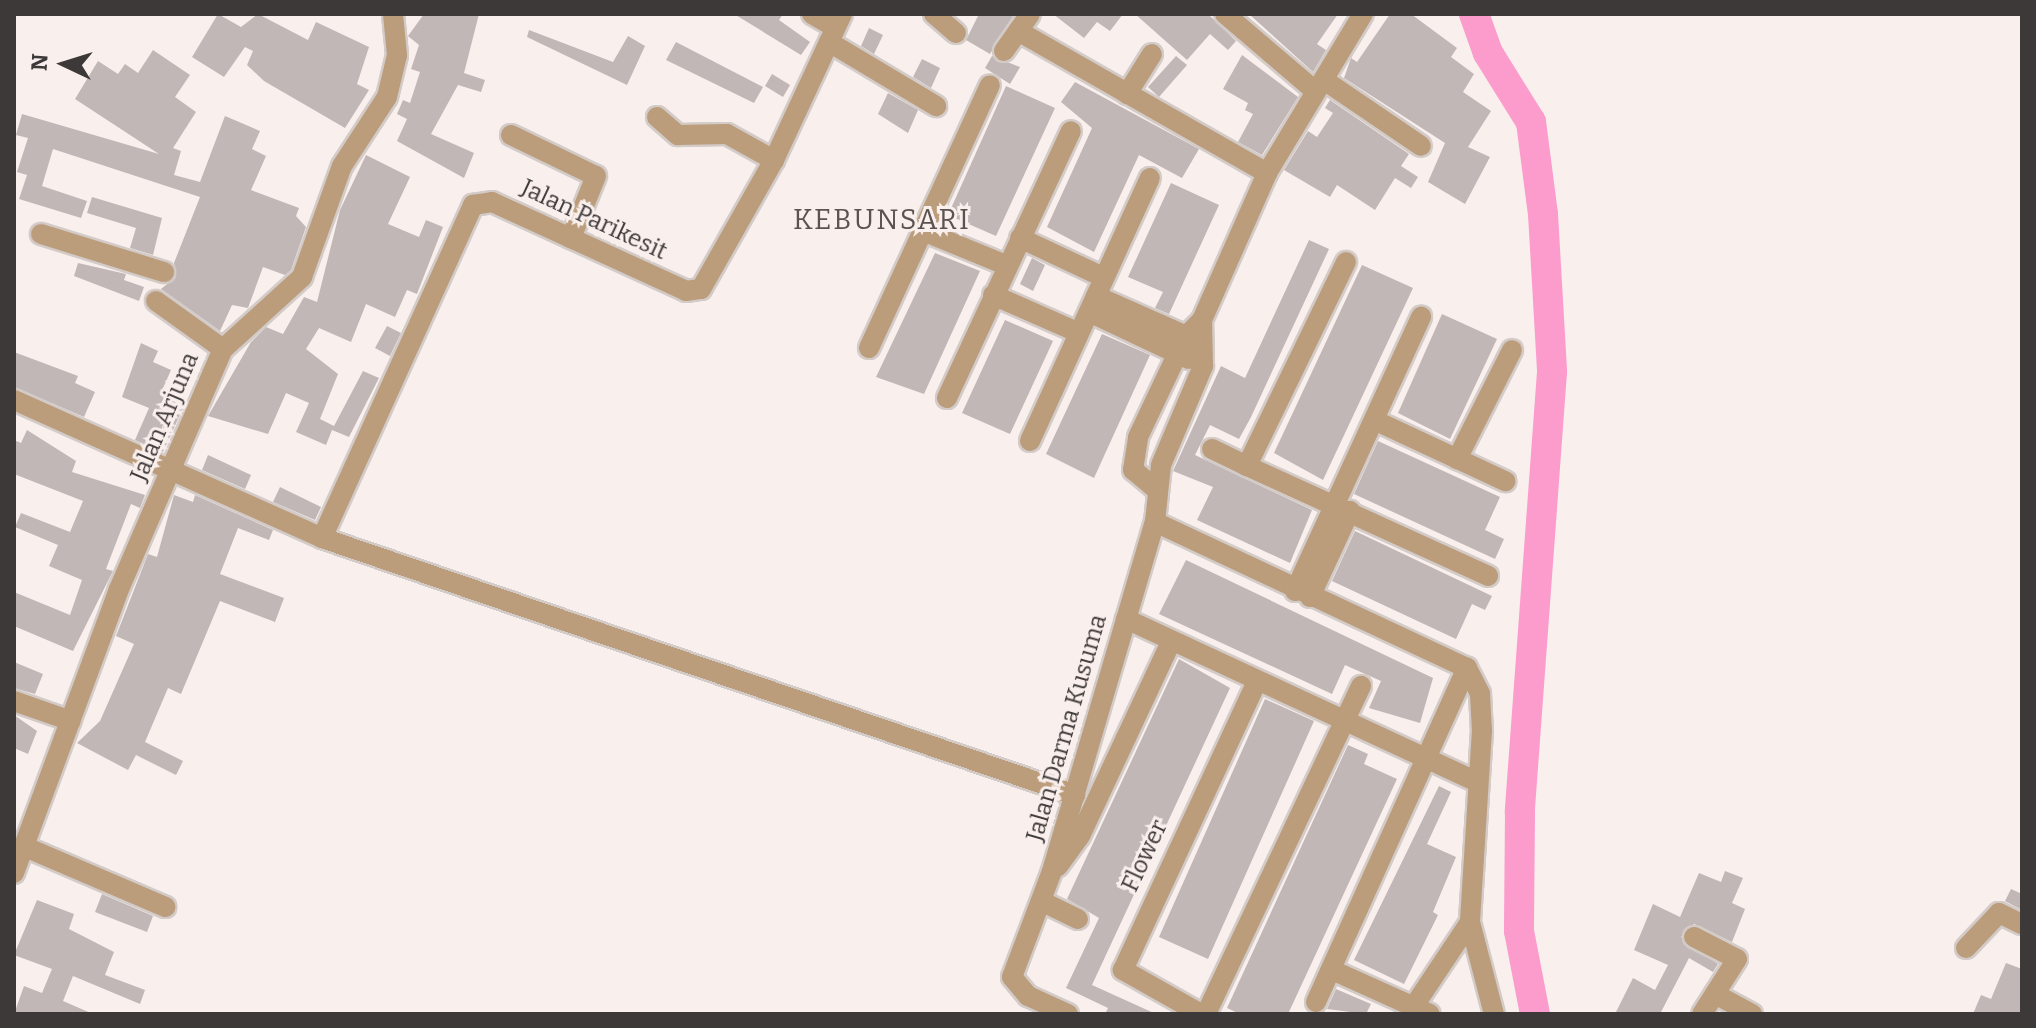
<!DOCTYPE html>
<style>
body{margin:0}
#map{position:relative;width:2036px;height:1028px;overflow:hidden;background:#f9efec;font-family:Bitter,serif}
div>[style]{position:absolute}
[style*='--x']{left:calc(var(--x)*1px);top:calc(var(--y)*1px);width:calc(var(--w)*1px);rotate:calc(var(--a)*1deg)}
.river>*{height:30px;margin:-15px;padding:0 15px;transform-origin:15px;border-radius:15px;background:#fb9ccd}
.building>*{inset:0;background:#c1b7b7}
.roads{filter:drop-shadow(2px 0 #d3cbc8) drop-shadow(-2px 0 #d3cbc8) drop-shadow(0 2px #d3cbc8) drop-shadow(0 -2px #d3cbc8)}
.minor>*{height:20px;margin:-10px;padding:0 10px;transform-origin:10px;border-radius:10px;background:#bb9c7b}
span{translate:-50% -50%;white-space:nowrap;text-align:center;line-height:1.15;-webkit-text-stroke:6px #f9efec;paint-order:stroke}
.street-label{font-size:24px;color:#3d3938}
.quarter-label{font-size:28px;color:#5b5350;letter-spacing:2px}
.frame{position:absolute;inset:0;border:16px solid #3d3938;pointer-events:none}
.north{position:absolute;left:24px;top:24px;width:80px;height:80px;-webkit-text-stroke:6px #f9efec;paint-order:stroke;rotate:274deg;font-size:22px;font-weight:700;line-height:32px;text-align:center;color:#3d3938}
.north::after{content:'';display:block;margin:auto;width:28px;height:36px;background:#3d3938;clip-path:polygon(50% 0,100% 100%,50% 72%,0 100%)}
</style>
<div id="map">
<div class="river">
<i style="--x:1474;--y:14;--w:41;--a:70.3"></i>
<i style="--x:1488;--y:53;--w:81;--a:58.1"></i>
<i style="--x:1531;--y:122;--w:93;--a:82.6"></i>
<i style="--x:1543;--y:214;--w:158;--a:86.7"></i>
<i style="--x:1552;--y:372;--w:441;--a:94.2"></i>
<i style="--x:1520;--y:812;--w:119;--a:90.5"></i>
<i style="--x:1519;--y:931;--w:85;--a:79.1"></i>
</div>
<div class="building">
<i style="clip-path:polygon(218px 14px,241px 27px,258px 14px,308px 40px,316px 22px,369px 47px,357px 84px,369px 90px,345px 128px,264px 81px,247px 65px,253px 51px,245px 47px,224px 77px,192px 57px)"></i>
<i style="clip-path:polygon(424px 14px,479px 14px,464px 73px,485px 80px,481px 92px,458px 85px,431px 134px,474px 153px,464px 178px,397px 141px,407px 119px,397px 114px,403px 100px,410px 103px,420px 72px,411px 69px,419px 45px,408px 36px)"></i>
<i style="clip-path:polygon(734px 14px,783px 14px,779px 20px,810px 42px,801px 55px)"></i>
<i style="clip-path:polygon(979px 14px,1014px 14px,990px 54px,966px 40px)"></i>
<i style="clip-path:polygon(1053px 14px,1123px 14px,1110px 31px,1097px 22px,1084px 38px)"></i>
<i style="clip-path:polygon(1135px 14px,1208px 14px,1236px 41px,1228px 50px,1210px 34px,1187px 60px)"></i>
<i style="clip-path:polygon(1249px 14px,1338px 14px,1317px 44px,1326px 50px,1313px 72px)"></i>
<i style="clip-path:polygon(1390px 14px,1411px 14px,1457px 48px,1451px 57px,1474px 74px,1463px 92px,1491px 111px,1468px 147px,1490px 157px,1465px 204px,1428px 182px,1445px 143px,1344px 78px,1351px 58px,1357px 62px)"></i>
<i style="clip-path:polygon(869px 28px,883px 35px,874px 54px,861px 46px)"></i>
<i style="clip-path:polygon(529px 30px,613px 62px,628px 36px,645px 46px,627px 85px,527px 37px)"></i>
<i style="clip-path:polygon(676px 42px,763px 87px,754px 103px,666px 60px)"></i>
<i style="clip-path:polygon(153px 50px,190px 75px,175px 97px,196px 112px,173px 148px,181px 151px,174px 175px,200px 182px,225px 116px,260px 131px,252px 149px,266px 156px,251px 190px,299px 208px,296px 216px,306px 227px,291px 270px,285px 275px,263px 267px,248px 308px,232px 305px,220px 331px,161px 289px,176px 277px,174px 263px,200px 197px,53px 149px,42px 186px,87px 201px,81px 218px,19px 199px,27px 175px,17px 172px,28px 138px,16px 135px,22px 114px,159px 154px,75px 99px,98px 61px,118px 74px,125px 64px,138px 73px)"></i>
<i style="clip-path:polygon(1242px 55px,1298px 97px,1262px 155px,1238px 142px,1253px 114px,1245px 110px,1248px 103px,1223px 89px)"></i>
<i style="clip-path:polygon(992px 56px,1020px 67px,1010px 84px,985px 68px)"></i>
<i style="clip-path:polygon(1176px 56px,1187px 65px,1159px 97px,1148px 87px)"></i>
<i style="clip-path:polygon(922px 59px,940px 68px,931px 88px,913px 77px)"></i>
<i style="clip-path:polygon(772px 74px,790px 85px,783px 97px,765px 86px)"></i>
<i style="clip-path:polygon(1075px 82px,1199px 149px,1182px 178px,1139px 155px,1094px 252px,1047px 227px,1092px 128px,1061px 102px)"></i>
<i style="clip-path:polygon(1006px 86px,1055px 108px,996px 236px,948px 215px)"></i>
<i style="clip-path:polygon(888px 93px,918px 110px,908px 133px,878px 114px)"></i>
<i style="clip-path:polygon(1330px 100px,1409px 154px,1401px 166px,1418px 177px,1411px 188px,1395px 178px,1375px 210px,1337px 185px,1330px 197px,1284px 170px,1308px 131px,1317px 137px,1333px 113px,1325px 108px)"></i>
<i style="clip-path:polygon(366px 155px,410px 177px,388px 224px,419px 237px,426px 220px,443px 227px,417px 294px,407px 290px,395px 317px,366px 304px,351px 342px,319px 328px,306px 349px,338px 374px,320px 419px,334px 426px,363px 371px,379px 378px,349px 437px,332px 430px,326px 445px,296px 432px,309px 403px,286px 393px,268px 434px,208px 416px,251px 342px,266px 327px,283px 334px,304px 297px,317px 302px,340px 210px)"></i>
<i style="clip-path:polygon(1171px 183px,1219px 205px,1169px 314px,1155px 308px,1163px 292px,1128px 277px)"></i>
<i style="clip-path:polygon(92px 197px,162px 218px,153px 255px,130px 248px,136px 228px,87px 213px)"></i>
<i style="clip-path:polygon(1309px 240px,1329px 249px,1251px 417px,1239px 439px,1210px 425px,1195px 455px,1312px 510px,1290px 563px,1197px 520px,1213px 487px,1173px 471px,1221px 366px,1245px 378px)"></i>
<i style="clip-path:polygon(935px 253px,980px 271px,924px 394px,876px 377px)"></i>
<i style="clip-path:polygon(1032px 258px,1045px 265px,1033px 291px,1020px 284px)"></i>
<i style="clip-path:polygon(78px 263px,126px 274px,124px 280px,144px 287px,139px 301px,74px 276px)"></i>
<i style="clip-path:polygon(1362px 265px,1413px 288px,1323px 480px,1274px 453px)"></i>
<i style="clip-path:polygon(1442px 314px,1497px 339px,1450px 439px,1398px 413px)"></i>
<i style="clip-path:polygon(1005px 320px,1053px 341px,1010px 434px,962px 413px)"></i>
<i style="clip-path:polygon(387px 326px,401px 333px,390px 356px,375px 348px)"></i>
<i style="clip-path:polygon(1102px 334px,1150px 355px,1094px 478px,1046px 454px)"></i>
<i style="clip-path:polygon(141px 343px,158px 351px,153px 362px,171px 370px,160px 395px,184px 406px,163px 452px,135px 440px,149px 408px,122px 397px)"></i>
<i style="clip-path:polygon(14px 352px,78px 376px,75px 383px,95px 392px,84px 417px,14px 387px)"></i>
<i style="clip-path:polygon(27px 430px,76px 461px,72px 472px,145px 495px,140px 508px,131px 504px,106px 569px,113px 571px,73px 651px,14px 626px,14px 592px,70px 615px,82px 580px,49px 566px,58px 545px,15px 527px,21px 513px,70px 532px,83px 501px,14px 474px,14px 440px,21px 443px)"></i>
<i style="clip-path:polygon(1378px 441px,1500px 497px,1485px 530px,1504px 539px,1495px 559px,1354px 494px)"></i>
<i style="clip-path:polygon(208px 455px,251px 475px,245px 489px,202px 470px)"></i>
<i style="clip-path:polygon(280px 487px,321px 507px,315px 520px,273px 502px)"></i>
<i style="clip-path:polygon(174px 495px,193px 502px,195px 495px,273px 530px,269px 540px,238px 528px,220px 574px,284px 598px,275px 622px,220px 601px,181px 694px,168px 688px,145px 742px,183px 761px,176px 775px,136px 755px,128px 770px,77px 743px,100px 721px,134px 644px,116px 636px,148px 554px,157px 557px)"></i>
<i style="clip-path:polygon(1355px 531px,1492px 596px,1485px 610px,1472px 604px,1456px 639px,1332px 581px)"></i>
<i style="clip-path:polygon(1186px 560px,1433px 678px,1420px 723px,1369px 708px,1381px 681px,1345px 665px,1332px 694px,1159px 614px)"></i>
<i style="clip-path:polygon(1179px 659px,1230px 688px,1092px 985px,1156px 1014px,1105px 1014px,1108px 1008px,1066px 988px,1099px 918px,1067px 899px)"></i>
<i style="clip-path:polygon(14px 662px,43px 674px,35px 694px,14px 688px)"></i>
<i style="clip-path:polygon(1265px 699px,1314px 721px,1208px 959px,1159px 937px)"></i>
<i style="clip-path:polygon(14px 715px,37px 731px,28px 754px,14px 748px)"></i>
<i style="clip-path:polygon(1348px 745px,1368px 754px,1364px 764px,1397px 779px,1288px 1014px,1240px 1014px,1227px 1008px)"></i>
<i style="clip-path:polygon(1439px 786px,1451px 792px,1427px 844px,1456px 857px,1433px 912px,1438px 915px,1404px 984px,1354px 960px)"></i>
<i style="clip-path:polygon(1725px 871px,1743px 878px,1732px 903px,1745px 909px,1732px 942px,1694px 924px,1681px 937px,1718px 964px,1713px 972px,1689px 958px,1660px 1014px,1615px 1014px,1633px 978px,1655px 990px,1668px 965px,1634px 950px,1653px 904px,1680px 917px,1699px 873px,1721px 882px)"></i>
<i style="clip-path:polygon(2011px 889px,2022px 894px,2022px 910px,2005px 901px)"></i>
<i style="clip-path:polygon(102px 894px,153px 916px,147px 932px,95px 912px)"></i>
<i style="clip-path:polygon(37px 900px,74px 914px,69px 929px,114px 952px,105px 975px,145px 990px,140px 1004px,73px 976px,63px 1001px,93px 1014px,14px 1014px,24px 986px,42px 993px,52px 969px,14px 955px)"></i>
<i style="clip-path:polygon(2006px 963px,2022px 969px,2022px 1013px,1973px 1014px,1981px 995px,1991px 999px)"></i>
<i style="clip-path:polygon(1336px 989px,1371px 1004px,1366px 1014px,1327px 1009px)"></i>
</div>
<div class="roads">
<div class="minor">
<i style="--x:812;--y:14;--w:24;--a:30"></i>
<i style="--x:934;--y:14;--w:29;--a:41"></i>
<i style="--x:1225;--y:14;--w:118;--a:40.5"></i>
<i style="--x:1018;--y:31;--w:287;--a:29.7"></i>
<i style="--x:829;--y:42;--w:125;--a:30.9"></i>
<i style="--x:1004;--y:51;--w:45;--a:-54.9"></i>
<i style="--x:1324;--y:80;--w:117;--a:34.2"></i>
<i style="--x:1127;--y:94;--w:47;--a:-58"></i>
<i style="--x:657;--y:117;--w:28;--a:41"></i>
<i style="--x:678;--y:135;--w:49;--a:-1.2"></i>
<i style="--x:727;--y:134;--w:54;--a:29"></i>
<i style="--x:511;--y:135;--w:94;--a:25.8"></i>
<i style="--x:596;--y:176;--w:67;--a:112"></i>
<i style="--x:923;--y:231;--w:90;--a:22.3"></i>
<i style="--x:41;--y:234;--w:129;--a:17.2"></i>
<i style="--x:1020;--y:238;--w:92;--a:25.2"></i>
<i style="--x:1346;--y:262;--w:227;--a:115.9"></i>
<i style="--x:1247;--y:466;--w:265;--a:24.5"></i>
<i style="--x:993;--y:295;--w:94;--a:23.8"></i>
<i style="--x:1096;--y:296;--w:111;--a:23.8"></i>
<i style="--x:156;--y:301;--w:82;--a:35.6"></i>
<i style="--x:1089;--y:312;--w:110;--a:25.2"></i>
<i style="--x:869;--y:348;--w:289;--a:-65.3"></i>
<i style="--x:947;--y:398;--w:294;--a:-65.1"></i>
<i style="--x:14;--y:400;--w:338;--a:24.1"></i>
<i style="--x:322;--y:538;--w:796;--a:18.84"></i>
<i style="--x:1374;--y:420;--w:145;--a:25"></i>
<i style="--x:1030;--y:441;--w:289;--a:-65.5"></i>
<i style="--x:1212;--y:449;--w:39;--a:26"></i>
<i style="--x:1457;--y:459;--w:122;--a:-63.2"></i>
<i style="--x:1156;--y:489;--w:30;--a:-140"></i>
<i style="--x:1133;--y:470;--w:33;--a:-81"></i>
<i style="--x:1138;--y:437;--w:112;--a:-64.6"></i>
<i style="--x:1186;--y:336;--w:23;--a:-45"></i>
<i style="--x:1202;--y:320;--w:161;--a:-66.1"></i>
<i style="--x:1267;--y:173;--w:186;--a:-58.9"></i>
<i style="--x:1155;--y:522;--w:344;--a:25.1"></i>
<i style="--x:1467;--y:668;--w:29;--a:63"></i>
<i style="--x:1480;--y:694;--w:36;--a:87"></i>
<i style="--x:1482;--y:730;--w:192;--a:93.6"></i>
<i style="--x:1470;--y:922;--w:95;--a:75.4"></i>
<i style="--x:322;--y:538;--w:366;--a:-65.6"></i>
<i style="--x:473;--y:205;--w:19;--a:-9"></i>
<i style="--x:492;--y:202;--w:213;--a:24.6"></i>
<i style="--x:686;--y:291;--w:15;--a:-8"></i>
<i style="--x:701;--y:289;--w:148;--a:-60.5"></i>
<i style="--x:774;--y:160;--w:161;--a:-65"></i>
<i style="--x:1295;--y:591;--w:302;--a:-65.3"></i>
<i style="--x:1310;--y:597;--w:95;--a:-65.1"></i>
<i style="--x:1126;--y:619;--w:387;--a:24.9"></i>
<i style="--x:14;--y:701;--w:60;--a:19.3"></i>
<i style="--x:23;--y:846;--w:155;--a:23.2"></i>
<i style="--x:1058;--y:866;--w:37;--a:-54"></i>
<i style="--x:1080;--y:836;--w:214;--a:-64.9"></i>
<i style="--x:14;--y:873;--w:303;--a:-69.7"></i>
<i style="--x:119;--y:589;--w:262;--a:-66.6"></i>
<i style="--x:223;--y:349;--w:107;--a:-42.3"></i>
<i style="--x:302;--y:277;--w:118;--a:-70.2"></i>
<i style="--x:342;--y:166;--w:82;--a:-56.9"></i>
<i style="--x:387;--y:97;--w:43;--a:-76.6"></i>
<i style="--x:397;--y:55;--w:41;--a:-95.6"></i>
<i style="--x:1041;--y:901;--w:41;--a:25.9"></i>
<i style="--x:1694;--y:937;--w:48;--a:27.1"></i>
<i style="--x:1737;--y:959;--w:65;--a:122.5"></i>
<i style="--x:1966;--y:948;--w:48;--a:-46.7"></i>
<i style="--x:1999;--y:913;--w:25;--a:26"></i>
<i style="--x:1332;--y:970;--w:107;--a:24.2"></i>
<i style="--x:1715;--y:994;--w:42;--a:28.4"></i>
<i style="--x:1316;--y:1002;--w:367;--a:-65.7"></i>
<i style="--x:1414;--y:1006;--w:101;--a:-56.3"></i>
<i style="--x:1068;--y:1014;--w:44;--a:-155.8"></i>
<i style="--x:1028;--y:996;--w:25;--a:-130"></i>
<i style="--x:1012;--y:977;--w:113;--a:-69.3"></i>
<i style="--x:1052;--y:871;--w:364;--a:-73.6"></i>
<i style="--x:1155;--y:522;--w:57;--a:-84"></i>
<i style="--x:1161;--y:465;--w:108;--a:-67"></i>
<i style="--x:1203;--y:366;--w:46;--a:-91.2"></i>
<i style="--x:1201;--y:1014;--w:90;--a:-150.6"></i>
<i style="--x:1123;--y:970;--w:316;--a:-65.1"></i>
<i style="--x:1206;--y:1014;--w:363;--a:-64.7"></i>
</div>
</div>
<div class="street-label">
<span style="left:594px;top:220px;rotate:25deg">Jalan Parikesit</span>
<span style="left:165px;top:417px;rotate:-67deg">Jalan Arjuna</span>
<span style="left:1067px;top:728px;rotate:-74deg">Jalan Darma Kusuma</span>
<span style="left:1145px;top:856px;rotate:-65deg">Flower</span>
</div>
<div class="quarter-label">
<span style="left:882px;top:220px">KEBUNSARI</span>
</div>
<div class="frame"></div>
<div class="north">N</div>
</div>
